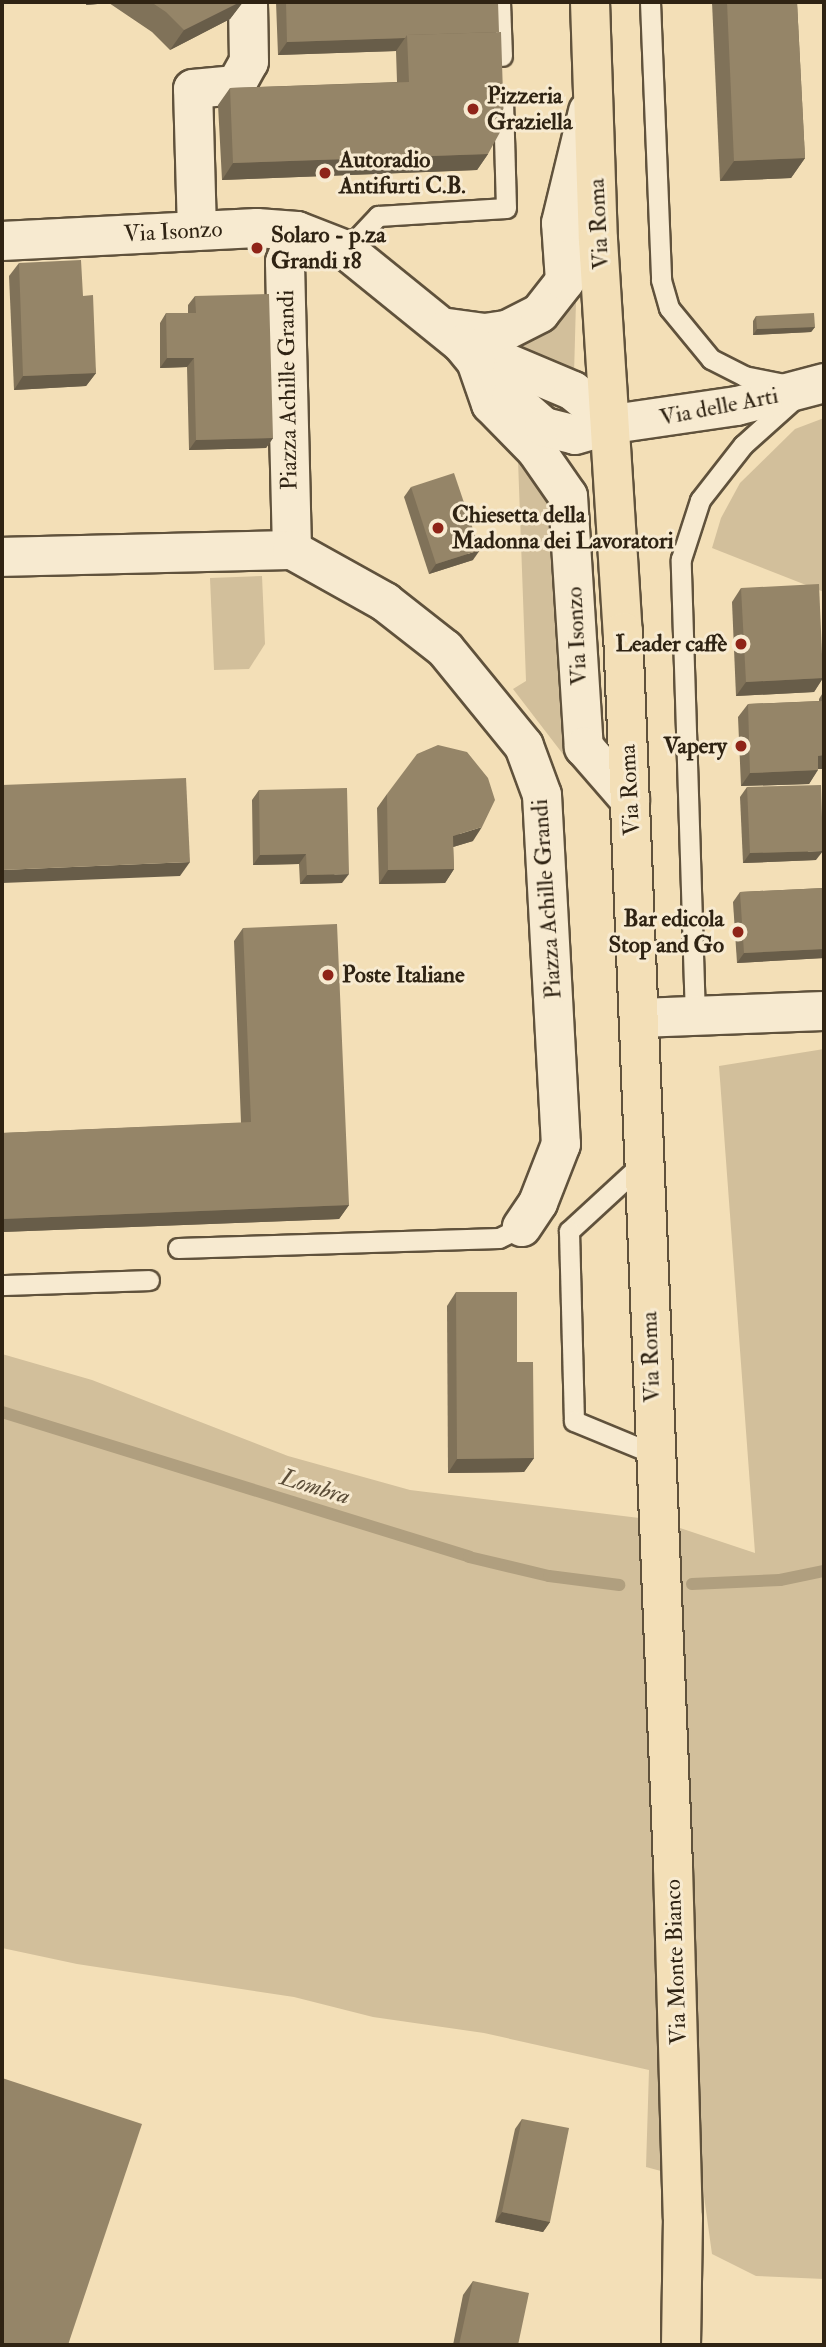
<!DOCTYPE html>
<meta charset="utf-8">
<style>
body{margin:0}
#map{position:relative;width:826px;height:2347px;overflow:hidden;background:#f3dfb7;font-family:"IM FELL Double Pica",serif}
div>[style]{position:absolute}
[style*='--x']{left:calc(var(--x)*1px);top:calc(var(--y)*1px);width:calc(var(--w)*1px);rotate:calc(var(--a)*1deg)}
.green>*{inset:0;background:#d2bf9b}
.stream>*{height:12px;margin:-6px;padding:0 6px;transform-origin:6px;border-radius:6px;background:#b09f7f}
.roads{filter:drop-shadow(2px 0 #60523c) drop-shadow(-2px 0 #60523c) drop-shadow(0 2px #60523c) drop-shadow(0 -2px #60523c)}
.lane>*{height:19px;margin:-9.5px;padding:0 9.5px;transform-origin:9.5px;border-radius:9.5px;background:#f7ead0}
.street>*{height:38px;margin:-19px;padding:0 19px;transform-origin:19px;border-radius:19px;background:#f7ead0}
.secondary>*{height:38px;margin:-19px;padding:0 19px;transform-origin:19px;border-radius:19px;background:#f7ead0}
.primary>*{height:38px;margin:-19px;padding:0 19px;transform-origin:19px;border-radius:19px;background:#f3dfb7}
.wall>*{inset:0;background:#807259}
.shaded-wall>*{inset:0;background:#685d49}
.building>*{inset:0;background:#958568}
.dots>*{width:19px;height:19px;translate:-50% -50%;box-sizing:border-box;border:4px solid #f7ead0;border-radius:50%}
span{translate:-50% -50%;white-space:nowrap;text-align:center;line-height:1.15;-webkit-text-stroke:6px #f7ead0;paint-order:stroke}
.poi-label{font-size:23px;color:#2f2313;font-weight:700}
.left{translate:0 -50%;text-align:left}
.right{translate:-100% -50%;text-align:right}
.street-label{font-size:23px;color:#2f2313}
.water-label{font-size:24px;color:#5c4e39;font-style:italic}
.frame{position:absolute;inset:0;border:4px solid #2f2313;pointer-events:none}
</style>
<div id="map">
<div class="green">
<i style="clip-path:polygon(572px 299px,576px 301px,574px 375px,511px 346px)"></i>
<i style="clip-path:polygon(824px 418px,824px 592px,712px 548px,721px 518px,740px 483px,795px 429px)"></i>
<i style="clip-path:polygon(518px 460px,547px 501px,560px 543px,569px 762px,513px 689px,526px 681px)"></i>
<i style="clip-path:polygon(262px 576px,265px 644px,249px 669px,214px 670px,210px 578px)"></i>
<i style="clip-path:polygon(824px 1049px,824px 2279px,756px 2276px,712px 2254px,702px 2182px,646px 2167px,649px 2070px,484px 2033px,373px 2017px,294px 1997px,77px 1964px,2px 1948px,2px 1354px,92px 1380px,288px 1456px,410px 1490px,656px 1520px,755px 1553px,719px 1066px)"></i>
</div>
<div class="stream">
<i style="--x:2;--y:1412;--w:489;--a:17.2"></i>
<i style="--x:469;--y:1557;--w:82;--a:13.4"></i>
<i style="--x:549;--y:1576;--w:71;--a:7.3"></i>
<i style="--x:692;--y:1584;--w:88;--a:-2.6"></i>
<i style="--x:780;--y:1580;--w:45;--a:-11.6"></i>
</div>
<div class="roads">
<div class="lane">
<i style="--x:500;--y:2;--w:54;--a:87.9"></i>
<i style="--x:650;--y:2;--w:278;--a:87.7"></i>
<i style="--x:661;--y:280;--w:29;--a:74"></i>
<i style="--x:669;--y:308;--w:66;--a:50.5"></i>
<i style="--x:711;--y:359;--w:37;--a:27"></i>
<i style="--x:744;--y:376;--w:41;--a:11.3"></i>
<i style="--x:346;--y:250;--w:47;--a:-46.7"></i>
<i style="--x:378;--y:216;--w:128;--a:-3.6"></i>
<i style="--x:506;--y:208;--w:108;--a:-91.6"></i>
<i style="--x:695;--y:1017;--w:458;--a:-91.8"></i>
<i style="--x:681;--y:559;--w:62;--a:-72.1"></i>
<i style="--x:700;--y:500;--w:70;--a:-52"></i>
<i style="--x:743;--y:445;--w:66;--a:-41.9"></i>
<i style="--x:644;--y:1162;--w:102;--a:137.4"></i>
<i style="--x:569;--y:1231;--w:190;--a:88.5"></i>
<i style="--x:574;--y:1421;--w:87;--a:22.4"></i>
<i style="--x:178;--y:1248;--w:321;--a:-1.8"></i>
<i style="--x:499;--y:1238;--w:25;--a:-26"></i>
<i style="--x:2;--y:1285;--w:147;--a:-1.9"></i>
</div>
<div class="street">
<i style="--x:197;--y:231;--w:142;--a:-91.6"></i>
<i style="--x:193;--y:89;--w:43;--a:-5.3"></i>
<i style="--x:236;--y:85;--w:26;--a:-61"></i>
<i style="--x:249;--y:62;--w:60;--a:-91"></i>
<i style="--x:2;--y:241;--w:255;--a:-2.9"></i>
<i style="--x:257;--y:228;--w:40;--a:4.3"></i>
<i style="--x:297;--y:231;--w:53;--a:21.2"></i>
<i style="--x:346;--y:250;--w:149;--a:39"></i>
<i style="--x:462;--y:344;--w:121;--a:22.9"></i>
<i style="--x:573;--y:391;--w:52;--a:39.5"></i>
<i style="--x:448;--y:328;--w:37;--a:8"></i>
<i style="--x:485;--y:333;--w:22;--a:-8"></i>
<i style="--x:507;--y:330;--w:37;--a:-27"></i>
<i style="--x:540;--y:313;--w:41;--a:-52"></i>
<i style="--x:565;--y:281;--w:58;--a:-93.9"></i>
<i style="--x:561;--y:223;--w:115;--a:-76.4"></i>
<i style="--x:476;--y:361;--w:46;--a:70.8"></i>
<i style="--x:491;--y:404;--w:64;--a:45.6"></i>
<i style="--x:536;--y:450;--w:56;--a:55.2"></i>
<i style="--x:568;--y:496;--w:252;--a:86.4"></i>
<i style="--x:584;--y:747;--w:70;--a:49"></i>
<i style="--x:511;--y:398;--w:44;--a:41.3"></i>
<i style="--x:544;--y:427;--w:32;--a:14"></i>
<i style="--x:575;--y:435;--w:40;--a:-16"></i>
<i style="--x:613;--y:424;--w:125;--a:-8.3"></i>
<i style="--x:737;--y:406;--w:90;--a:-14.8"></i>
<i style="--x:292;--y:550;--w:288;--a:-91.4"></i>
<i style="--x:285;--y:262;--w:33;--a:-69"></i>
<i style="--x:2;--y:557;--w:290;--a:-1.4"></i>
<i style="--x:292;--y:550;--w:107;--a:29.2"></i>
<i style="--x:385;--y:602;--w:76;--a:38.1"></i>
<i style="--x:445;--y:649;--w:125;--a:50.8"></i>
<i style="--x:524;--y:746;--w:52;--a:69.8"></i>
<i style="--x:542;--y:795;--w:350;--a:86.9"></i>
<i style="--x:561;--y:1144;--w:63;--a:111.3"></i>
<i style="--x:538;--y:1203;--w:29;--a:124"></i>
<i style="--x:639;--y:1018;--w:185;--a:-2.2"></i>
</div>
<div class="secondary">
<i style="--x:462;--y:344;--w:22;--a:51"></i>
</div>
<div class="primary">
<i style="--x:590;--y:2;--w:238;--a:88.1"></i>
<i style="--x:598;--y:240;--w:393;--a:86.4"></i>
<i style="--x:623;--y:632;--w:1236;--a:87.68"></i>
<i style="--x:673;--y:1867;--w:351;--a:88.4"></i>
<i style="--x:683;--y:2218;--w:127;--a:90.9"></i>
</div>
</div>
<div class="wall">
<i style="clip-path:polygon(86px 2px,243px 2px,230px 19px,170px 50px,152px 32px,109px 3px,86px 5px)"></i>
<i style="clip-path:polygon(276px 2px,498px 2px,488px 154px,477px 170px,222px 180px,218px 105px,230px 88px,397px 82px,396px 51px,278px 55px)"></i>
<i style="clip-path:polygon(712px 2px,797px 2px,805px 158px,791px 178px,720px 181px)"></i>
<i style="clip-path:polygon(19px 263px,83px 296px,96px 373px,86px 386px,14px 390px,9px 276px)"></i>
<i style="clip-path:polygon(195px 296px,273px 438px,266px 448px,189px 450px,187px 367px,160px 368px,160px 323px,166px 313px,188px 313px,188px 305px)"></i>
<i style="clip-path:polygon(756px 316px,815px 327px,811px 332px,753px 335px,753px 321px)"></i>
<i style="clip-path:polygon(411px 487px,473px 560px,429px 574px,404px 497px)"></i>
<i style="clip-path:polygon(741px 588px,823px 678px,814px 692px,736px 696px,732px 602px)"></i>
<i style="clip-path:polygon(824px 691px,824px 769px,818px 769px,809px 784px,741px 786px,738px 717px,748px 704px,819px 701px,819px 699px)"></i>
<i style="clip-path:polygon(747px 787px,816px 860px,743px 863px,740px 797px)"></i>
<i style="clip-path:polygon(259px 790px,342px 883px,300px 884px,299px 864px,253px 865px,252px 800px)"></i>
<i style="clip-path:polygon(387px 794px,473px 841px,453px 847px,454px 869px,445px 883px,379px 884px,377px 808px)"></i>
<i style="clip-path:polygon(824px 888px,824px 958px,737px 963px,733px 902px,740px 892px)"></i>
<i style="clip-path:polygon(243px 928px,349px 1205px,339px 1219px,2px 1232px,2px 1133px,241px 1123px,234px 941px)"></i>
<i style="clip-path:polygon(456px 1292px,517px 1362px,534px 1458px,524px 1472px,448px 1473px,447px 1306px)"></i>
<i style="clip-path:polygon(522px 2119px,550px 2222px,543px 2232px,495px 2222px,515px 2129px)"></i>
<i style="clip-path:polygon(473px 2281px,518px 2345px,453px 2345px,463px 2295px)"></i>
</div>
<div class="shaded-wall">
<i style="clip-path:polygon(88px 2px,110px 2px,109px 3px,86px 5px)"></i>
<i style="clip-path:polygon(240px 2px,243px 2px,230px 19px,170px 50px,184px 30px)"></i>
<i style="clip-path:polygon(405px 38px,396px 51px,278px 55px,287px 42px)"></i>
<i style="clip-path:polygon(488px 154px,477px 170px,222px 180px,233px 163px)"></i>
<i style="clip-path:polygon(805px 158px,791px 178px,720px 181px,734px 161px)"></i>
<i style="clip-path:polygon(815px 327px,811px 332px,753px 335px,757px 329px)"></i>
<i style="clip-path:polygon(167px 358px,194px 358px,187px 367px,160px 368px)"></i>
<i style="clip-path:polygon(96px 373px,86px 386px,14px 390px,23px 376px)"></i>
<i style="clip-path:polygon(273px 438px,266px 448px,189px 450px,196px 440px)"></i>
<i style="clip-path:polygon(480px 550px,473px 560px,429px 574px,436px 564px)"></i>
<i style="clip-path:polygon(823px 678px,814px 692px,736px 696px,746px 682px)"></i>
<i style="clip-path:polygon(824px 755px,824px 769px,808px 769px,818px 756px)"></i>
<i style="clip-path:polygon(818px 770px,809px 784px,741px 786px,750px 773px)"></i>
<i style="clip-path:polygon(482px 827px,473px 841px,443px 850px,453px 836px)"></i>
<i style="clip-path:polygon(823px 851px,816px 860px,743px 863px,750px 853px)"></i>
<i style="clip-path:polygon(306px 854px,299px 864px,253px 865px,260px 855px)"></i>
<i style="clip-path:polygon(190px 862px,180px 876px,2px 883px,2px 870px)"></i>
<i style="clip-path:polygon(454px 869px,445px 883px,379px 884px,388px 870px)"></i>
<i style="clip-path:polygon(349px 874px,342px 883px,300px 884px,307px 875px)"></i>
<i style="clip-path:polygon(824px 949px,824px 958px,737px 963px,744px 953px)"></i>
<i style="clip-path:polygon(349px 1205px,339px 1219px,2px 1232px,2px 1219px)"></i>
<i style="clip-path:polygon(534px 1458px,524px 1472px,448px 1473px,457px 1459px)"></i>
<i style="clip-path:polygon(502px 2212px,550px 2222px,543px 2232px,495px 2222px)"></i>
</div>
<div class="building">
<i style="clip-path:polygon(151px 2px,240px 2px,184px 30px,166px 12px)"></i>
<i style="clip-path:polygon(286px 2px,498px 2px,499px 32px,407px 35px,405px 38px,287px 42px)"></i>
<i style="clip-path:polygon(727px 2px,797px 2px,805px 158px,734px 161px)"></i>
<i style="clip-path:polygon(501px 32px,504px 125px,488px 154px,233px 163px,230px 88px,409px 82px,407px 35px)"></i>
<i style="clip-path:polygon(81px 260px,83px 296px,93px 295px,96px 373px,23px 376px,19px 263px)"></i>
<i style="clip-path:polygon(269px 294px,273px 438px,196px 440px,194px 358px,167px 358px,166px 313px,196px 313px,195px 296px)"></i>
<i style="clip-path:polygon(814px 313px,815px 327px,757px 329px,756px 316px)"></i>
<i style="clip-path:polygon(454px 473px,480px 550px,436px 564px,411px 487px)"></i>
<i style="clip-path:polygon(819px 584px,823px 678px,746px 682px,741px 588px)"></i>
<i style="clip-path:polygon(824px 701px,824px 755px,818px 756px,818px 770px,750px 773px,748px 704px)"></i>
<i style="clip-path:polygon(438px 745px,467px 752px,488px 778px,495px 800px,482px 827px,453px 836px,454px 869px,388px 870px,387px 794px,417px 754px)"></i>
<i style="clip-path:polygon(186px 778px,190px 862px,2px 870px,2px 785px)"></i>
<i style="clip-path:polygon(821px 785px,823px 851px,750px 853px,747px 787px)"></i>
<i style="clip-path:polygon(347px 788px,349px 874px,307px 875px,306px 854px,260px 855px,259px 790px)"></i>
<i style="clip-path:polygon(824px 888px,824px 949px,744px 953px,740px 892px)"></i>
<i style="clip-path:polygon(337px 924px,349px 1205px,2px 1219px,2px 1133px,251px 1122px,243px 928px)"></i>
<i style="clip-path:polygon(456px 1292px,517px 1292px,517px 1362px,533px 1362px,534px 1458px,457px 1459px)"></i>
<i style="clip-path:polygon(2px 2078px,142px 2124px,68px 2345px,2px 2345px)"></i>
<i style="clip-path:polygon(522px 2119px,569px 2128px,550px 2222px,502px 2212px)"></i>
<i style="clip-path:polygon(473px 2281px,529px 2293px,518px 2345px,459px 2345px)"></i>
</div>
<div class="dots">
<i style="left:473px;top:109px;background:#8f2418"></i>
<i style="left:325px;top:173px;background:#8f2418"></i>
<i style="left:257px;top:248px;background:#8f2418"></i>
<i style="left:438px;top:528px;background:#8f2418"></i>
<i style="left:741px;top:644px;background:#8f2418"></i>
<i style="left:741px;top:746px;background:#8f2418"></i>
<i style="left:738px;top:932px;background:#8f2418"></i>
<i style="left:328px;top:975px;background:#8f2418"></i>
</div>
<div class="poi-label">
<span class="left" style="left:487px;top:109px">Pizzeria<br>Graziella</span>
<span class="left" style="left:339px;top:173px">Autoradio<br>Antifurti C.B.</span>
<span class="left" style="left:271px;top:248px">Solaro - p.za<br>Grandi 18</span>
<span class="left" style="left:452px;top:528px">Chiesetta della<br>Madonna dei Lavoratori</span>
<span class="right" style="left:727px;top:644px">Leader caffè</span>
<span class="right" style="left:727px;top:746px">Vapery</span>
<span class="right" style="left:724px;top:932px">Bar edicola<br>Stop and Go</span>
<span class="left" style="left:342px;top:975px">Poste Italiane</span>
</div>
<div class="street-label">
<span style="left:599px;top:224px;rotate:-93deg">Via Roma</span>
<span style="left:173px;top:232px;rotate:-3deg">Via Isonzo</span>
<span style="left:288px;top:390px;rotate:-91deg">Piazza Achille Grandi</span>
<span style="left:719px;top:407px;rotate:-11deg">Via delle Arti</span>
<span style="left:577px;top:636px;rotate:-93deg">Via Isonzo</span>
<span style="left:630px;top:790px;rotate:-93deg">Via Roma</span>
<span style="left:547px;top:899px;rotate:-94deg">Piazza Achille Grandi</span>
<span style="left:651px;top:1357px;rotate:-92deg">Via Roma</span>
<span style="left:676px;top:1962px;rotate:-92deg">Via Monte Bianco</span>
</div>
<div class="water-label">
<span style="left:315px;top:1487px;rotate:17deg">Lombra</span>
</div>
<div class="frame"></div>
</div>
